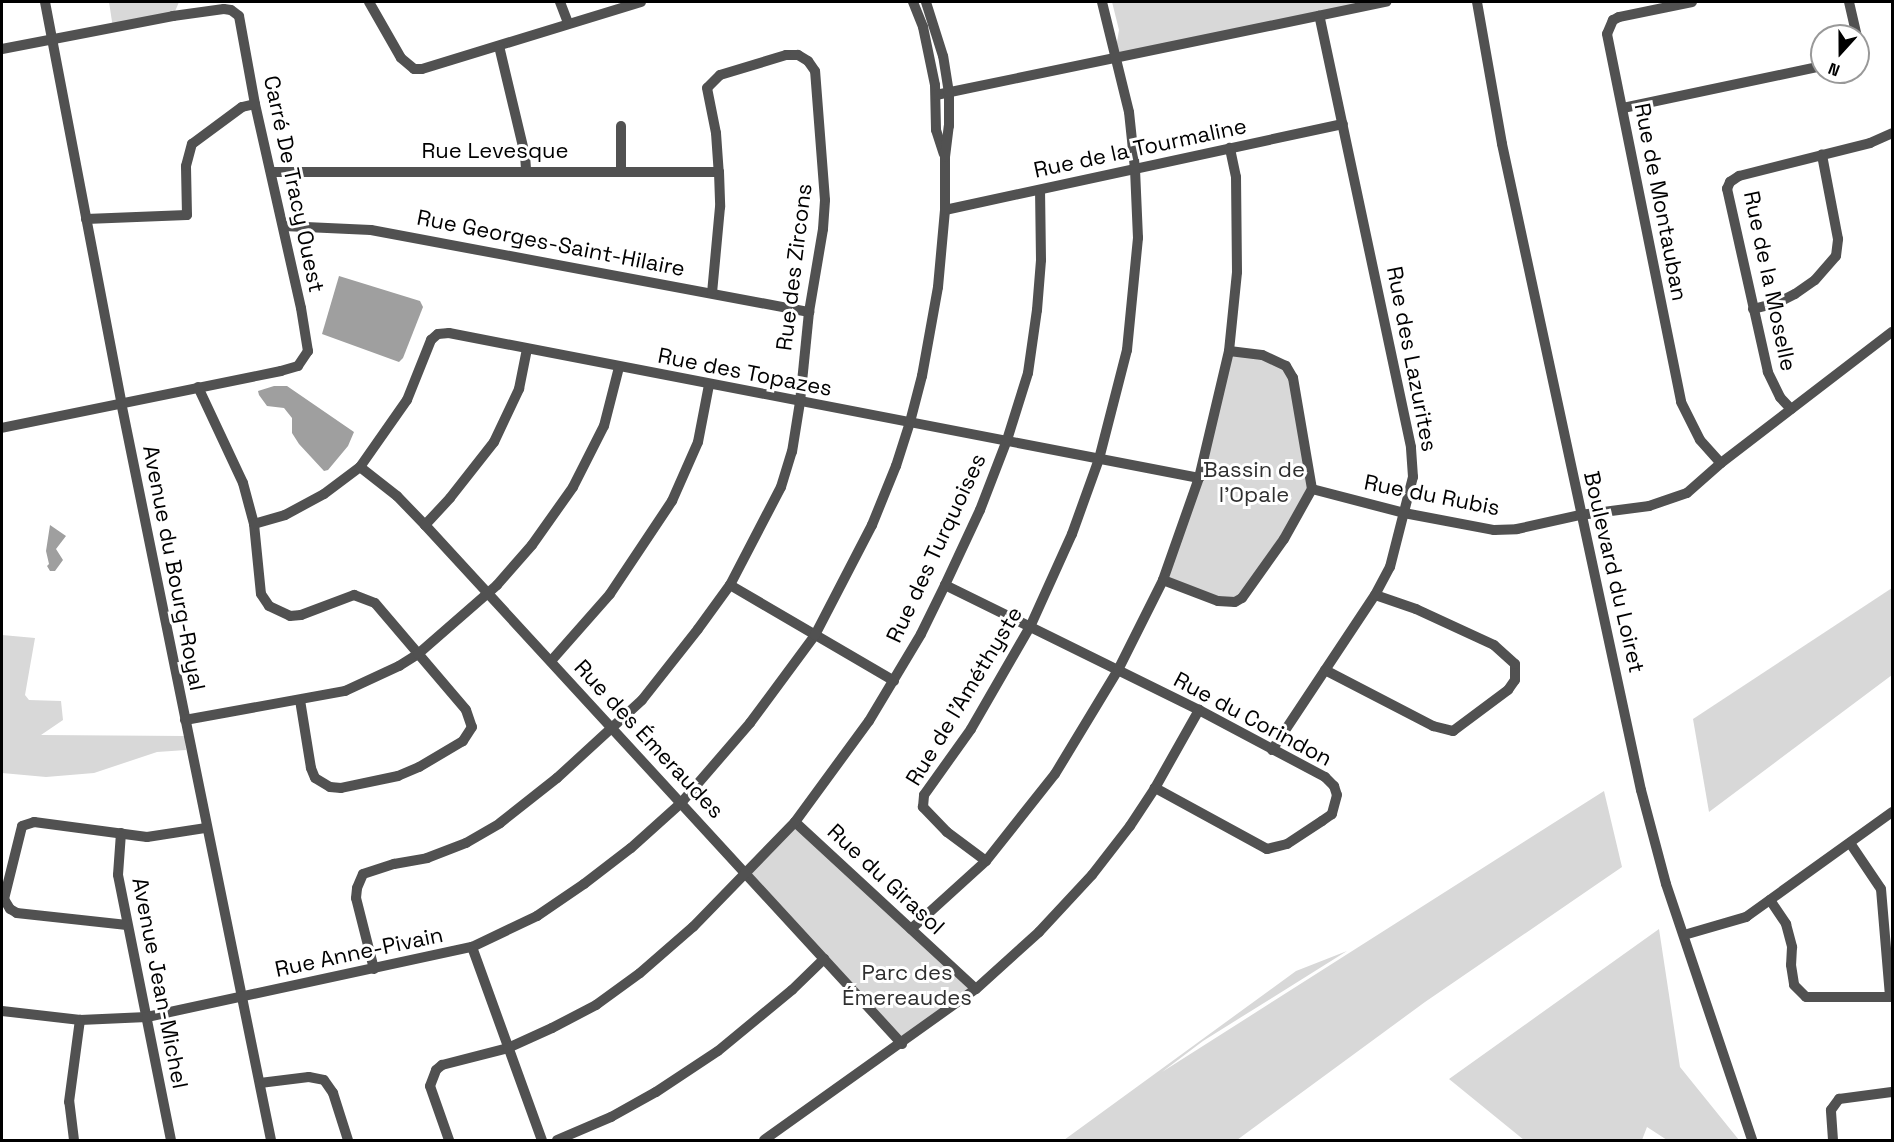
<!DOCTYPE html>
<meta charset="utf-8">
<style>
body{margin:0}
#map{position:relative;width:1894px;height:1142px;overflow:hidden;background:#fff;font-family:"Space Grotesk",sans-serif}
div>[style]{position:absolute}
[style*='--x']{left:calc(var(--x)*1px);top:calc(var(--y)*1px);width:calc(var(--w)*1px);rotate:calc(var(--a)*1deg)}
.green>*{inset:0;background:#d8d8d8}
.water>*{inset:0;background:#9f9f9f}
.minor>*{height:10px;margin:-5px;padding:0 5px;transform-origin:5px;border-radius:5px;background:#515151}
span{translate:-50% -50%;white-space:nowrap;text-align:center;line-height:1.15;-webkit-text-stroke:6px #fff;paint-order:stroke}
.street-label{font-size:22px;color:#000}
.park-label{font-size:22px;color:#2f2f2f}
.frame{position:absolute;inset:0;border:3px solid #000;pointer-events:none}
.north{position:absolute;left:1810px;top:24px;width:60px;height:60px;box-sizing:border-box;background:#fff;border:2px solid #999;border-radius:50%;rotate:201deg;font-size:16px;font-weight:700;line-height:24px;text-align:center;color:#000}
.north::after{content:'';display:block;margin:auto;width:21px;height:27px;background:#000;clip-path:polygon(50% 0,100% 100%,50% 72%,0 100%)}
</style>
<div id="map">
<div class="green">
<i style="clip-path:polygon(109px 2px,179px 2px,173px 16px,113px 28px)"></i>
<i style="clip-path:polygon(1112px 2px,1387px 2px,1114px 60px,1119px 30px)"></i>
<i style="clip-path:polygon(1229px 351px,1286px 366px,1312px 489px,1235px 602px,1163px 580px,1199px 478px)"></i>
<i style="clip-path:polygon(1892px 588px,1892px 675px,1709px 812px,1693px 719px)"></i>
<i style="clip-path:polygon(2px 635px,35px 638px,25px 695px,29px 700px,61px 701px,63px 720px,41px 735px,185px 736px,186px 750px,157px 752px,94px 773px,46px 777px,2px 773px)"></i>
<i style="clip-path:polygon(1604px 791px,1622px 867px,1425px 1002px,1237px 1140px,1064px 1140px,1296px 971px,1347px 951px,1203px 1041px,1162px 1072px)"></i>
<i style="clip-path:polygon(795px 822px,976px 989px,902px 1044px,746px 874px)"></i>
<i style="clip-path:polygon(1659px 929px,1680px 1067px,1739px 1140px,1667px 1140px,1647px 1127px,1642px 1140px,1524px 1140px,1449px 1079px)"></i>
</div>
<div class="water">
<i style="clip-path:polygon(339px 276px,420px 301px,423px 307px,403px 358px,399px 362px,322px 334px)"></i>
<i style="clip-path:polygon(274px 386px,287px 386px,354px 432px,348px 446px,328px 470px,324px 471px,299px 444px,292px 433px,292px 418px,284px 408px,267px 406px,259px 395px,258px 391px)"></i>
<i style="clip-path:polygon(50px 525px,66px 536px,56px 549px,63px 560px,55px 571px,50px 571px,47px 566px,49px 564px,46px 551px)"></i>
</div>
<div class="minor">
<i style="--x:45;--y:2;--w:407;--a:79.2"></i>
<i style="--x:121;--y:402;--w:753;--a:78.51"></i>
<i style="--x:369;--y:2;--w:64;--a:60.3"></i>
<i style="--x:401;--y:58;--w:17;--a:40"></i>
<i style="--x:414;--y:69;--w:8;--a:0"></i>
<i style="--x:422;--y:69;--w:229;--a:-17"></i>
<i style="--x:560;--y:2;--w:22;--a:69"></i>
<i style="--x:913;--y:2;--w:27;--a:68"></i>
<i style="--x:923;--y:27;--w:59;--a:78.3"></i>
<i style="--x:935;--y:85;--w:45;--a:88.7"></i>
<i style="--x:936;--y:130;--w:25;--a:72"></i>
<i style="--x:1477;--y:2;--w:144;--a:80"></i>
<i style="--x:1502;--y:144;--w:661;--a:77.86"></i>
<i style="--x:1641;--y:790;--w:97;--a:75.1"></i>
<i style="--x:1666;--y:884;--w:270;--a:71.4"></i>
<i style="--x:1692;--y:2;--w:75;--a:168.4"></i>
<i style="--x:1619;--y:17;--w:7;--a:153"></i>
<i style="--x:1613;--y:20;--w:15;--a:113"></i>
<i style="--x:1607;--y:34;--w:375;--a:78.6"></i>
<i style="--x:1681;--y:402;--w:42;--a:63.4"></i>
<i style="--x:1700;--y:440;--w:31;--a:48"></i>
<i style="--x:1849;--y:2;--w:35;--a:77"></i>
<i style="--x:499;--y:46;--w:112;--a:76.6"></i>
<i style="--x:525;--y:155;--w:15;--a:86"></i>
<i style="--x:2;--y:49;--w:174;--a:-10.9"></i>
<i style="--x:173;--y:16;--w:51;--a:-7.8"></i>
<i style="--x:224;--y:9;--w:7;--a:8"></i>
<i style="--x:231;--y:10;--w:10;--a:37"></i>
<i style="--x:239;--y:16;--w:89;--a:79.7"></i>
<i style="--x:255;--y:104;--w:209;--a:77.3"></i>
<i style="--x:301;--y:308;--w:44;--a:80.8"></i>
<i style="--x:308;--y:351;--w:18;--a:124"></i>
<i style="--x:298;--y:366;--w:18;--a:164"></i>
<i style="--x:281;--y:371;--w:285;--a:168.5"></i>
<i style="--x:936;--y:95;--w:460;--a:-11.7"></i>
<i style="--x:1623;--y:108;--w:203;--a:-11.9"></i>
<i style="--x:621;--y:126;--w:45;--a:90"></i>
<i style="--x:272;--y:172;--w:447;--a:0"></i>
<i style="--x:945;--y:210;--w:407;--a:-12.2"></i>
<i style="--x:86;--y:219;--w:101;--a:-2.3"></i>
<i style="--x:187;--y:215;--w:49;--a:-91.2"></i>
<i style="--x:186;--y:166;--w:23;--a:-75"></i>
<i style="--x:192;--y:144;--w:62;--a:-36.5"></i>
<i style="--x:242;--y:107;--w:13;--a:-13"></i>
<i style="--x:284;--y:226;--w:87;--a:2.6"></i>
<i style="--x:371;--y:230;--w:446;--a:10.6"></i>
<i style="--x:1753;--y:309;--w:25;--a:-14"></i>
<i style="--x:1777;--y:303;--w:20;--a:-27"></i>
<i style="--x:1795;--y:294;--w:24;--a:-35"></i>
<i style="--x:1815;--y:280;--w:32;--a:-49"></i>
<i style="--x:1836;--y:256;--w:17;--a:-83"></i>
<i style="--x:1838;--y:239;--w:86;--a:-100.8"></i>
<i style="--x:198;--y:387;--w:106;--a:64.9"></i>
<i style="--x:243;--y:483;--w:42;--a:75"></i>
<i style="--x:254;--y:524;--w:70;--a:84.3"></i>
<i style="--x:261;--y:594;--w:14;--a:56"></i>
<i style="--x:269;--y:606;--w:23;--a:25"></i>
<i style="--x:290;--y:616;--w:11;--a:-5"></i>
<i style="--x:301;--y:615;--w:57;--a:-20.7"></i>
<i style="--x:354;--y:595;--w:22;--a:21"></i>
<i style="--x:375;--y:603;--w:140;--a:49.6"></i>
<i style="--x:466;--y:710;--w:18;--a:71"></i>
<i style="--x:472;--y:727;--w:17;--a:123"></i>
<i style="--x:463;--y:741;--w:51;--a:149.4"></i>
<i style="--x:419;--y:767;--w:23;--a:157"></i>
<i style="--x:398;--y:776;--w:58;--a:168.1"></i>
<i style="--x:341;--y:788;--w:11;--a:-175"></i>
<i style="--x:330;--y:787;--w:17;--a:-149"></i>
<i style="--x:315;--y:778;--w:11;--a:-112"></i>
<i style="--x:311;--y:768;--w:69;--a:-99.2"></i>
<i style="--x:1791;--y:409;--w:16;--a:-133"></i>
<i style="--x:1780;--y:397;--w:28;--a:-116"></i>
<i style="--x:1768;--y:372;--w:188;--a:-102.6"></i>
<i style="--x:1727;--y:189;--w:8;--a:-67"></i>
<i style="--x:1730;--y:182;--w:11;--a:-34"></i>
<i style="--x:1739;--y:176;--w:135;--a:-14.1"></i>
<i style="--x:1870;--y:143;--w:24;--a:-24"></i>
<i style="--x:360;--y:467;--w:47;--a:38.1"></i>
<i style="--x:397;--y:496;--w:40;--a:46"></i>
<i style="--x:425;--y:525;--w:705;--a:47.41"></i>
<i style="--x:1312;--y:489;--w:95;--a:14.6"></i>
<i style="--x:1404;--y:513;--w:92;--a:10.7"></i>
<i style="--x:1494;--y:530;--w:23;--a:-2"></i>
<i style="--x:1517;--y:529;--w:65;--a:-12.5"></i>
<i style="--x:1580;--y:515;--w:70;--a:-7.4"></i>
<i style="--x:1649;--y:506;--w:40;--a:-18.9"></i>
<i style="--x:1687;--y:493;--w:45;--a:-41.4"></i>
<i style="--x:1721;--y:463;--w:215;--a:-37.5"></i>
<i style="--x:254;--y:524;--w:32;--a:-16"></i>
<i style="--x:285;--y:515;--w:44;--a:-28.3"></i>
<i style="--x:324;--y:494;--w:45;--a:-36.9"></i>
<i style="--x:360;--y:467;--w:82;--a:-55"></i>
<i style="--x:407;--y:400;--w:65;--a:-68.2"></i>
<i style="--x:431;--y:340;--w:9;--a:-41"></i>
<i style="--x:438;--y:334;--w:11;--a:-5"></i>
<i style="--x:449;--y:333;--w:764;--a:10.94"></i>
<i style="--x:425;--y:525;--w:37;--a:-47"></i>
<i style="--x:450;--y:498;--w:71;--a:-51.8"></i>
<i style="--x:494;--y:442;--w:59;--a:-64.7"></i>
<i style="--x:519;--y:389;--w:41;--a:-78.7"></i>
<i style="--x:1163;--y:580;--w:59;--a:20.9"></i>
<i style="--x:1218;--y:601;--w:17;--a:3"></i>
<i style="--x:1235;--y:602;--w:8;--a:-30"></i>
<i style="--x:1242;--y:598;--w:72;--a:-54.6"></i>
<i style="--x:1284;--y:539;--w:57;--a:-60.8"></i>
<i style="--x:1312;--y:489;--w:113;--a:-99.7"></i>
<i style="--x:1293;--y:378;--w:14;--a:-120"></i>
<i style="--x:1286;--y:366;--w:26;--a:-155"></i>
<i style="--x:1262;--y:355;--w:33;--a:-173"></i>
<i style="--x:730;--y:585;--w:190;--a:30.3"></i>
<i style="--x:945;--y:585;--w:283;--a:26.2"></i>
<i style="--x:1199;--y:710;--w:143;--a:28"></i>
<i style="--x:1325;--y:777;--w:13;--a:45"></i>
<i style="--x:1334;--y:786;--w:9;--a:72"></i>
<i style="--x:1337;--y:795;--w:20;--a:105"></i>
<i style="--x:1332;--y:814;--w:12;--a:145"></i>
<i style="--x:1322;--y:821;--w:42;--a:146.7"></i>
<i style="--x:1287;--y:844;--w:21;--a:166"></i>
<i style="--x:1267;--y:849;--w:128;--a:-151.4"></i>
<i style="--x:551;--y:661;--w:89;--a:-48.6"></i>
<i style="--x:610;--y:594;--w:112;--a:-56.3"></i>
<i style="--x:672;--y:501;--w:64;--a:-66.2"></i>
<i style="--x:698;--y:442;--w:58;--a:-79.1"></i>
<i style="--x:1325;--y:670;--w:122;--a:27.4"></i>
<i style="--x:1433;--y:726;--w:21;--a:14"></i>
<i style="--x:1453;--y:731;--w:69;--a:-36.7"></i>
<i style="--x:1508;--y:690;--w:12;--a:-55"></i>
<i style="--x:1515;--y:680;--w:16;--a:-90"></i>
<i style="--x:1515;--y:664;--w:28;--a:-138"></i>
<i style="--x:1494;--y:645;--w:86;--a:-155.2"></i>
<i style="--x:1416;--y:609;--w:43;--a:-161.1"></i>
<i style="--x:185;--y:720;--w:163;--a:-10.3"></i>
<i style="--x:345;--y:691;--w:60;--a:-24.8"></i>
<i style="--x:399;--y:666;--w:22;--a:-32"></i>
<i style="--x:418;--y:654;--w:105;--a:-41.1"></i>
<i style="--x:497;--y:585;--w:53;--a:-48.8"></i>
<i style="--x:532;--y:545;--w:71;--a:-54.7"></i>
<i style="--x:573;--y:487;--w:68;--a:-63.1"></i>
<i style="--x:604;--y:426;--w:61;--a:-75.7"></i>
<i style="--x:1272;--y:750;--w:186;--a:-56.4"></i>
<i style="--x:1375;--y:595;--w:32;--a:-62"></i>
<i style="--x:1390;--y:567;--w:93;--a:-75.7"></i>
<i style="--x:1413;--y:477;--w:30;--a:-94"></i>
<i style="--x:1411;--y:447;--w:441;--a:-102"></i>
<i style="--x:795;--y:822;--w:246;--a:42.7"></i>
<i style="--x:121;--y:833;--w:42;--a:94.1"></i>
<i style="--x:118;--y:875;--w:270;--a:78.7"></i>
<i style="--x:1850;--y:843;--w:55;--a:56"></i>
<i style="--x:1881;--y:889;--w:108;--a:85.2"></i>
<i style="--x:986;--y:861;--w:49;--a:-143.4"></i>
<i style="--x:947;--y:832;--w:35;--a:-134"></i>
<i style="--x:923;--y:807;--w:12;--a:-85"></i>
<i style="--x:924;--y:795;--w:81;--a:-54.5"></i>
<i style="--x:971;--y:729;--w:118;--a:-60"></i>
<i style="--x:1030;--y:627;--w:102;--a:-65.7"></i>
<i style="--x:1072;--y:534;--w:80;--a:-70.2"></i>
<i style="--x:1099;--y:459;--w:113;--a:-75.6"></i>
<i style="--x:1127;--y:350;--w:113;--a:-84.4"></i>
<i style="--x:1138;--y:238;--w:69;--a:-92.5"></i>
<i style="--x:1135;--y:169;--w:57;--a:-96"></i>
<i style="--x:1129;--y:112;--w:113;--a:-103.8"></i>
<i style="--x:1770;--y:900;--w:29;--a:56"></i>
<i style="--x:1786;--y:924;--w:24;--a:75"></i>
<i style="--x:1792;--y:947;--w:18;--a:93"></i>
<i style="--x:1791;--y:965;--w:20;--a:81"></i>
<i style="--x:1794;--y:985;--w:17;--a:45"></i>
<i style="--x:1806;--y:997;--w:86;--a:0"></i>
<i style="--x:127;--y:925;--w:111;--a:-173.8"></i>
<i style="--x:17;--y:913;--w:8;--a:-150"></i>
<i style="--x:10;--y:909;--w:12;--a:-121"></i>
<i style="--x:4;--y:899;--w:75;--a:-76.1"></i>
<i style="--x:22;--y:826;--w:13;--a:-18"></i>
<i style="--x:34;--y:822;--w:114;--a:7.6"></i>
<i style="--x:147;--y:837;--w:60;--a:-8.7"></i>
<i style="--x:911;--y:929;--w:101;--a:-42.2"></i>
<i style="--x:986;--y:861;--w:111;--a:-51.6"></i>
<i style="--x:1055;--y:774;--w:122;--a:-58.8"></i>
<i style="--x:1118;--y:670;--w:101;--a:-63.4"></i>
<i style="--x:1163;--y:580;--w:108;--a:-70.6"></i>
<i style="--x:1199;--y:478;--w:130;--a:-76.7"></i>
<i style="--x:1229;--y:351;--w:79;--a:-84.2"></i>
<i style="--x:1237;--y:272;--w:95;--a:-90.6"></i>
<i style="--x:1236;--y:177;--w:30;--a:-102"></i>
<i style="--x:1684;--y:935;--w:65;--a:-16.2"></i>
<i style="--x:1746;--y:917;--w:180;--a:-35.7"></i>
<i style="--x:472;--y:947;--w:205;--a:70.1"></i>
<i style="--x:374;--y:969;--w:73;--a:-104.2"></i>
<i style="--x:356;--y:898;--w:10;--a:-84"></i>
<i style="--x:357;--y:888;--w:15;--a:-67"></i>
<i style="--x:363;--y:874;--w:33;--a:-18"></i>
<i style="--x:394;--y:864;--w:34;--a:-10"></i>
<i style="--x:427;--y:858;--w:42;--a:-21"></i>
<i style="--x:466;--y:843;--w:39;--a:-30"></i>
<i style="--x:500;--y:823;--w:73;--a:-38.3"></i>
<i style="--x:557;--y:778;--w:115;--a:-42.5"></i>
<i style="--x:642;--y:700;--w:90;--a:-51.7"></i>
<i style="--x:698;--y:629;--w:54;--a:-54"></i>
<i style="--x:730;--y:585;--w:110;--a:-62.5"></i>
<i style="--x:781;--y:487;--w:37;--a:-73"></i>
<i style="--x:792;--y:452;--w:51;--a:-80.9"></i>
<i style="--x:800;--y:402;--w:90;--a:-84.3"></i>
<i style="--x:809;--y:312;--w:84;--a:-80.4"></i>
<i style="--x:823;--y:229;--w:29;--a:-86"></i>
<i style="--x:825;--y:200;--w:129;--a:-94.4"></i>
<i style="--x:815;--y:71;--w:12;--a:-125"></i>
<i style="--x:808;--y:61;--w:12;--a:-149"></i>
<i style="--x:798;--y:55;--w:12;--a:180"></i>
<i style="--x:786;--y:55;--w:69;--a:163.1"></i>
<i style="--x:720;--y:75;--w:18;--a:135"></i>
<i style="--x:707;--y:88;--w:46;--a:78.7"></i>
<i style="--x:716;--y:133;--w:39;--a:86"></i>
<i style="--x:719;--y:172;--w:35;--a:88"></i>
<i style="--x:720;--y:207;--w:86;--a:95.3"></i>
<i style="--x:2;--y:1011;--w:79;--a:6.6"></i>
<i style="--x:80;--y:1020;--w:67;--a:-2.6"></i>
<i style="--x:147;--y:1017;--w:332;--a:-12.2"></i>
<i style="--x:472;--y:947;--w:72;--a:-25.5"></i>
<i style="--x:537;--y:916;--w:57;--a:-34.2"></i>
<i style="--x:584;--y:884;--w:59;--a:-37.5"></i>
<i style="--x:631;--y:848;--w:67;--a:-42"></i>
<i style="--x:681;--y:803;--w:106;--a:-49.2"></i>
<i style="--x:750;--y:723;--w:109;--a:-53.5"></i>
<i style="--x:815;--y:635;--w:124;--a:-62.6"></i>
<i style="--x:872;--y:525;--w:64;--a:-67.9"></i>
<i style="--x:896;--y:466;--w:46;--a:-72.3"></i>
<i style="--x:910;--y:422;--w:48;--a:-75.4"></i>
<i style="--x:922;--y:376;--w:90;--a:-79.8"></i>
<i style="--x:938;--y:287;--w:77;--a:-84.8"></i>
<i style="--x:945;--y:210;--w:53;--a:-90"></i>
<i style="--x:945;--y:157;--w:31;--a:-83"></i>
<i style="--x:949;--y:126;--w:33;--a:-90"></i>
<i style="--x:949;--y:93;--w:37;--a:-99"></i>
<i style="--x:943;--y:56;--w:57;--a:-107.5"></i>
<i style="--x:260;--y:1083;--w:49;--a:-7"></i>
<i style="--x:309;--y:1077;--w:15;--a:11"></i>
<i style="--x:324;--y:1080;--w:16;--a:55"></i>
<i style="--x:333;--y:1093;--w:49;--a:72.3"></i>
<i style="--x:74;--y:1140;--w:38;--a:-97"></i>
<i style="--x:69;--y:1102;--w:83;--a:-82.4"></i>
<i style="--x:449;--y:1140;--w:57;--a:-109.4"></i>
<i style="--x:430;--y:1086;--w:17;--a:-69"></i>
<i style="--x:436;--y:1070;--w:8;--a:-40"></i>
<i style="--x:442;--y:1065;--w:68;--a:-14.4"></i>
<i style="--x:508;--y:1048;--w:48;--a:-24.4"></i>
<i style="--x:552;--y:1028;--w:50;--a:-27.6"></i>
<i style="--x:596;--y:1005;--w:54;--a:-36"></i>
<i style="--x:640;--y:973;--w:70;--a:-41"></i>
<i style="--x:693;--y:927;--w:146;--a:-45.8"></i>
<i style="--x:795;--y:822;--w:125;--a:-53.8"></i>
<i style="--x:869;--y:721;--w:101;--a:-59.1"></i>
<i style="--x:921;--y:634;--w:55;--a:-63.9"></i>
<i style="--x:945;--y:585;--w:83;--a:-65"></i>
<i style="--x:980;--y:510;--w:75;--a:-68.9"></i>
<i style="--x:1007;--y:440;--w:70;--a:-72.6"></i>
<i style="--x:1028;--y:373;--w:64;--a:-81.9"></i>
<i style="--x:1037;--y:310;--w:50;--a:-85.4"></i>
<i style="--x:1041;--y:260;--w:70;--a:-90.8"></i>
<i style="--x:557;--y:1140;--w:59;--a:-23.1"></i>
<i style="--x:611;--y:1117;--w:51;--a:-29.1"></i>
<i style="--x:656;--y:1092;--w:74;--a:-33.5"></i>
<i style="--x:718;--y:1051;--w:96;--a:-39.5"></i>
<i style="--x:792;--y:990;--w:45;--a:-44.1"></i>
<i style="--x:764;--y:1140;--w:260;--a:-35.5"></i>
<i style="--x:976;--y:989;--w:85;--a:-42.1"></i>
<i style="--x:1039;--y:932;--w:78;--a:-47.1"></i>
<i style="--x:1092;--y:875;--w:62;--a:-52.2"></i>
<i style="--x:1130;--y:826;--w:45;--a:-56.7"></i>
<i style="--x:1155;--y:788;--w:90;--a:-60.6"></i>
<i style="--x:1833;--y:1140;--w:30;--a:-94"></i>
<i style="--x:1831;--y:1110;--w:14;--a:-54"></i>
<i style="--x:1839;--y:1099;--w:53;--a:-7.5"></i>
</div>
<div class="street-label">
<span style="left:1140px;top:148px;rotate:-12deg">Rue de la Tourmaline</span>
<span style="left:495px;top:151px">Rue Levesque</span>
<span style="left:294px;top:184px;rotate:78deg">Carré De Tracy Ouest</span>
<span style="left:1661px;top:202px;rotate:79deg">Rue de Montauban</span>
<span style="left:551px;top:243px;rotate:11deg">Rue Georges-Saint-Hilaire</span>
<span style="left:794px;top:267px;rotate:-83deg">Rue des Zircons</span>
<span style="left:1770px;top:281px;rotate:78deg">Rue de la Moselle</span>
<span style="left:1412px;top:359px;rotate:79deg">Rue des Lazurites</span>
<span style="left:745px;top:372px;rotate:11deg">Rue des Topazes</span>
<span style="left:1432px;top:495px;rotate:11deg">Rue du Rubis</span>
<span style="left:936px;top:548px;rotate:-65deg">Rue des Turquoises</span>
<span style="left:174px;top:568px;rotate:79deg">Avenue du Bourg-Royal</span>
<span style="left:1614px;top:572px;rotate:77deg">Boulevard du Loiret</span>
<span style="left:964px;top:696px;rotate:-59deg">Rue de l'Améthyste</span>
<span style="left:1253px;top:719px;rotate:28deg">Rue du Corindon</span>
<span style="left:649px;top:739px;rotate:47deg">Rue des Émeraudes</span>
<span style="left:886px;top:879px;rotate:43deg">Rue du Girasol</span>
<span style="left:359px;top:952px;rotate:-12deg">Rue Anne-Pivain</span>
<span style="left:160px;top:983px;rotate:79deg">Avenue Jean-Michel</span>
</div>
<div class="park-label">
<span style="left:1254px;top:482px">Bassin de<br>l'Opale</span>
<span style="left:907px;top:985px">Parc des<br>Émereaudes</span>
</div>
<div class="frame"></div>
<div class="north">N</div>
</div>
